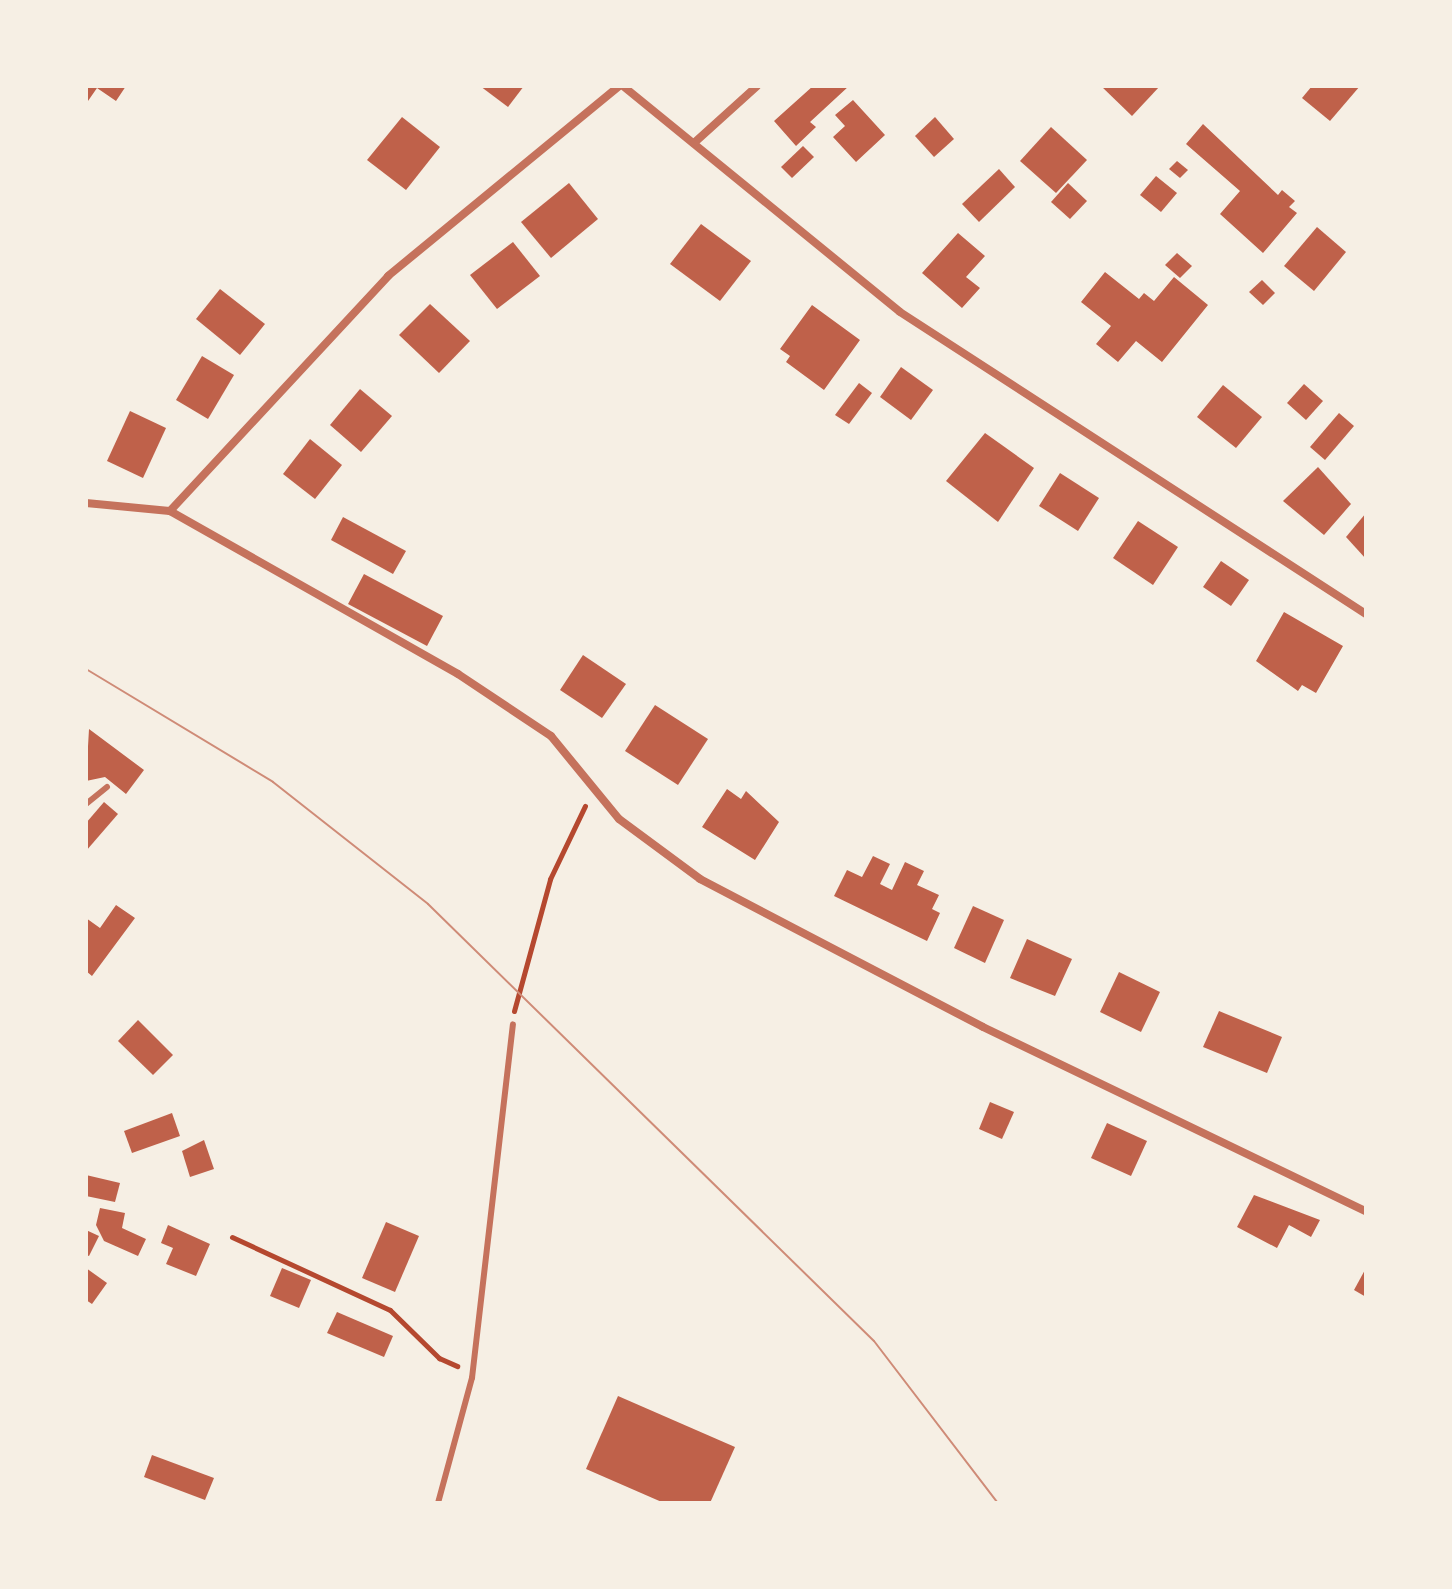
<!DOCTYPE html>
<style>
body{margin:0}
#map{position:relative;width:1452px;height:1589px;overflow:hidden;background:#f6efe4;font-family:"Source Sans 3",sans-serif}
div>[style]{position:absolute}
[style*='--x']{left:calc(var(--x)*1px);top:calc(var(--y)*1px);width:calc(var(--w)*1px);rotate:calc(var(--a)*1deg)}
.building>*{inset:0;background:#bf614a}
.path>*{height:5px;margin:-2.5px;padding:0 2.5px;transform-origin:2.5px;border-radius:2.5px;background:#b5482f}
.service>*{height:6px;margin:-3px;padding:0 3px;transform-origin:3px;border-radius:3px;background:#c5725c}
.minor>*{height:8px;margin:-4px;padding:0 4px;transform-origin:4px;border-radius:4px;background:#c5725c}
.tram>*{height:2px;margin:-1px;padding:0 1px;transform-origin:1px;border-radius:1px;background:#cf8b77}
span{translate:-50% -50%;white-space:nowrap;text-align:center;line-height:1.15;-webkit-text-stroke:8px #f6efe4;paint-order:stroke}
.frame{position:absolute;inset:0;border:88px solid #f6efe4;pointer-events:none}
</style>
<div id="map">
<div class="building">
<i style="clip-path:polygon(86px 86px,126px 86px,116px 101px,97px 88px,88px 101px)"></i>
<i style="clip-path:polygon(480px 86px,524px 86px,508px 107px)"></i>
<i style="clip-path:polygon(813px 86px,849px 86px,810px 122px,816px 127px,796px 146px,774px 121px)"></i>
<i style="clip-path:polygon(1101px 86px,1160px 86px,1132px 116px)"></i>
<i style="clip-path:polygon(1312px 86px,1360px 86px,1330px 121px,1302px 98px)"></i>
<i style="clip-path:polygon(853px 100px,885px 135px,856px 162px,833px 137px,845px 126px,835px 115px)"></i>
<i style="clip-path:polygon(402px 117px,440px 147px,406px 190px,367px 160px)"></i>
<i style="clip-path:polygon(935px 117px,954px 139px,934px 157px,915px 136px)"></i>
<i style="clip-path:polygon(1203px 124px,1278px 195px,1282px 190px,1295px 201px,1289px 207px,1297px 213px,1263px 253px,1220px 214px,1240px 191px,1186px 144px)"></i>
<i style="clip-path:polygon(1051px 127px,1087px 160px,1056px 193px,1020px 161px)"></i>
<i style="clip-path:polygon(803px 146px,814px 157px,792px 178px,781px 167px)"></i>
<i style="clip-path:polygon(1177px 161px,1188px 170px,1180px 178px,1169px 169px)"></i>
<i style="clip-path:polygon(999px 169px,1015px 187px,979px 222px,962px 204px)"></i>
<i style="clip-path:polygon(1156px 176px,1177px 193px,1161px 212px,1140px 195px)"></i>
<i style="clip-path:polygon(569px 183px,598px 219px,551px 258px,521px 222px)"></i>
<i style="clip-path:polygon(1068px 183px,1087px 201px,1070px 219px,1051px 202px)"></i>
<i style="clip-path:polygon(701px 224px,751px 261px,720px 301px,670px 264px)"></i>
<i style="clip-path:polygon(1317px 227px,1346px 252px,1314px 291px,1284px 266px)"></i>
<i style="clip-path:polygon(958px 233px,985px 256px,966px 277px,980px 288px,962px 308px,922px 273px)"></i>
<i style="clip-path:polygon(513px 242px,540px 276px,497px 309px,470px 275px)"></i>
<i style="clip-path:polygon(1177px 253px,1192px 266px,1180px 278px,1165px 265px)"></i>
<i style="clip-path:polygon(1105px 272px,1139px 299px,1144px 293px,1154px 301px,1174px 277px,1208px 305px,1162px 362px,1136px 341px,1118px 362px,1096px 344px,1111px 326px,1081px 302px)"></i>
<i style="clip-path:polygon(1262px 280px,1275px 293px,1263px 305px,1249px 292px)"></i>
<i style="clip-path:polygon(220px 289px,265px 324px,240px 355px,196px 319px)"></i>
<i style="clip-path:polygon(430px 304px,470px 341px,439px 373px,399px 335px)"></i>
<i style="clip-path:polygon(812px 305px,860px 340px,824px 390px,786px 362px,790px 356px,780px 349px)"></i>
<i style="clip-path:polygon(202px 356px,234px 375px,208px 419px,176px 400px)"></i>
<i style="clip-path:polygon(901px 367px,933px 390px,911px 420px,880px 397px)"></i>
<i style="clip-path:polygon(859px 383px,872px 393px,849px 424px,835px 415px)"></i>
<i style="clip-path:polygon(1304px 384px,1323px 401px,1306px 420px,1287px 403px)"></i>
<i style="clip-path:polygon(1223px 385px,1262px 417px,1236px 448px,1197px 417px)"></i>
<i style="clip-path:polygon(360px 389px,392px 416px,361px 452px,330px 425px)"></i>
<i style="clip-path:polygon(130px 411px,166px 428px,143px 478px,107px 461px)"></i>
<i style="clip-path:polygon(1339px 413px,1354px 426px,1325px 460px,1310px 447px)"></i>
<i style="clip-path:polygon(985px 433px,1034px 468px,998px 522px,946px 481px)"></i>
<i style="clip-path:polygon(310px 439px,342px 465px,315px 499px,283px 474px)"></i>
<i style="clip-path:polygon(1318px 467px,1351px 504px,1324px 535px,1283px 501px)"></i>
<i style="clip-path:polygon(1060px 473px,1099px 498px,1078px 531px,1039px 506px)"></i>
<i style="clip-path:polygon(1366px 513px,1366px 559px,1346px 537px)"></i>
<i style="clip-path:polygon(343px 517px,406px 551px,393px 574px,331px 540px)"></i>
<i style="clip-path:polygon(1138px 521px,1178px 547px,1153px 585px,1113px 558px)"></i>
<i style="clip-path:polygon(1221px 561px,1249px 580px,1231px 606px,1203px 587px)"></i>
<i style="clip-path:polygon(364px 574px,443px 616px,427px 646px,348px 604px)"></i>
<i style="clip-path:polygon(1284px 612px,1343px 646px,1316px 693px,1302px 685px,1298px 691px,1256px 661px)"></i>
<i style="clip-path:polygon(583px 655px,626px 684px,602px 718px,560px 690px)"></i>
<i style="clip-path:polygon(655px 705px,708px 739px,678px 785px,625px 751px)"></i>
<i style="clip-path:polygon(89px 729px,144px 770px,126px 794px,105px 777px,86px 781px)"></i>
<i style="clip-path:polygon(727px 789px,741px 799px,746px 791px,779px 822px,755px 860px,702px 827px)"></i>
<i style="clip-path:polygon(104px 802px,118px 814px,86px 851px,86px 823px)"></i>
<i style="clip-path:polygon(873px 856px,890px 864px,880px 884px,892px 890px,905px 862px,924px 871px,917px 885px,939px 895px,932px 909px,940px 913px,927px 941px,834px 896px,847px 870px,862px 877px)"></i>
<i style="clip-path:polygon(116px 905px,135px 918px,92px 976px,86px 971px,86px 918px,100px 928px)"></i>
<i style="clip-path:polygon(973px 906px,1004px 920px,985px 963px,954px 948px)"></i>
<i style="clip-path:polygon(1027px 939px,1072px 959px,1055px 996px,1010px 978px)"></i>
<i style="clip-path:polygon(1119px 972px,1160px 992px,1141px 1032px,1100px 1012px)"></i>
<i style="clip-path:polygon(1219px 1011px,1282px 1037px,1267px 1073px,1203px 1047px)"></i>
<i style="clip-path:polygon(138px 1020px,173px 1055px,153px 1075px,118px 1041px)"></i>
<i style="clip-path:polygon(990px 1102px,1014px 1112px,1002px 1139px,979px 1129px)"></i>
<i style="clip-path:polygon(172px 1113px,180px 1136px,132px 1153px,124px 1131px)"></i>
<i style="clip-path:polygon(1107px 1123px,1147px 1141px,1131px 1176px,1091px 1158px)"></i>
<i style="clip-path:polygon(204px 1140px,214px 1169px,190px 1177px,182px 1151px)"></i>
<i style="clip-path:polygon(86px 1175px,120px 1183px,115px 1202px,86px 1196px)"></i>
<i style="clip-path:polygon(1254px 1195px,1320px 1220px,1311px 1237px,1289px 1225px,1277px 1248px,1237px 1227px)"></i>
<i style="clip-path:polygon(100px 1208px,125px 1213px,122px 1228px,146px 1239px,138px 1256px,104px 1241px,96px 1225px)"></i>
<i style="clip-path:polygon(386px 1222px,419px 1236px,395px 1292px,362px 1278px)"></i>
<i style="clip-path:polygon(168px 1225px,210px 1244px,196px 1276px,166px 1264px,173px 1248px,161px 1243px)"></i>
<i style="clip-path:polygon(86px 1230px,99px 1236px,89px 1256px,86px 1255px)"></i>
<i style="clip-path:polygon(86px 1268px,107px 1283px,92px 1304px,86px 1300px)"></i>
<i style="clip-path:polygon(282px 1268px,311px 1280px,299px 1308px,270px 1296px)"></i>
<i style="clip-path:polygon(1366px 1268px,1366px 1297px,1354px 1290px)"></i>
<i style="clip-path:polygon(337px 1312px,393px 1336px,384px 1357px,327px 1333px)"></i>
<i style="clip-path:polygon(618px 1396px,735px 1447px,710px 1503px,664px 1503px,586px 1469px)"></i>
<i style="clip-path:polygon(152px 1455px,214px 1478px,205px 1500px,144px 1477px)"></i>
</div>
<div class="path">
<i style="--x:514;--y:1011;--w:137;--a:-74.7"></i>
<i style="--x:550;--y:879;--w:81;--a:-64.4"></i>
<i style="--x:232;--y:1237;--w:174;--a:24.8"></i>
<i style="--x:390;--y:1310;--w:69;--a:44.4"></i>
<i style="--x:439;--y:1358;--w:20;--a:24"></i>
</div>
<div class="service">
<i style="--x:86;--y:804;--w:27;--a:-39"></i>
<i style="--x:438;--y:1503;--w:130;--a:-74.8"></i>
<i style="--x:472;--y:1378;--w:356;--a:-83.4"></i>
</div>
<div class="minor">
<i style="--x:623;--y:86;--w:357;--a:39.2"></i>
<i style="--x:900;--y:312;--w:555;--a:32.95"></i>
<i style="--x:694;--y:143;--w:85;--a:-42.1"></i>
<i style="--x:86;--y:503;--w:84;--a:5.4"></i>
<i style="--x:170;--y:511;--w:331;--a:29.5"></i>
<i style="--x:458;--y:674;--w:112;--a:33.7"></i>
<i style="--x:551;--y:736;--w:107;--a:50.7"></i>
<i style="--x:619;--y:819;--w:101;--a:36.5"></i>
<i style="--x:700;--y:879;--w:319;--a:27.6"></i>
<i style="--x:983;--y:1027;--w:425;--a:25.7"></i>
<i style="--x:170;--y:511;--w:321;--a:-47.1"></i>
<i style="--x:388;--y:276;--w:299;--a:-39.4"></i>
</div>
<div class="tram">
<i style="--x:86;--y:669;--w:218;--a:31.1"></i>
<i style="--x:273;--y:782;--w:197;--a:38.2"></i>
<i style="--x:428;--y:904;--w:624;--a:44.42"></i>
<i style="--x:874;--y:1341;--w:204;--a:52.6"></i>
</div>
<div class="frame"></div>
</div>
